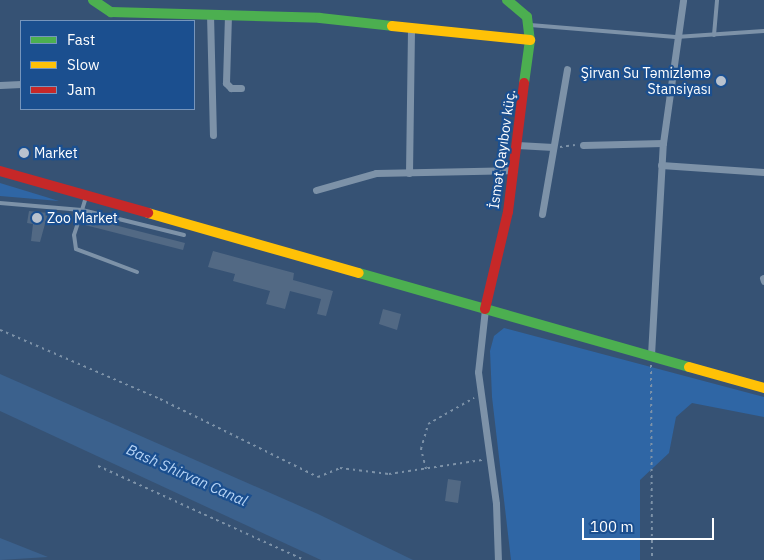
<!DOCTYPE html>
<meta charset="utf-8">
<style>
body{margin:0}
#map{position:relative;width:764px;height:560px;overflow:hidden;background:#365274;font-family:"IBM Plex Sans",sans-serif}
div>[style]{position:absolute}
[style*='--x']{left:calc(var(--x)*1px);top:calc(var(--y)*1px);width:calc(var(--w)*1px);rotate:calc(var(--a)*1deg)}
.green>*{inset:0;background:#2f66a5}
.water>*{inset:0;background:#3b618d}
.building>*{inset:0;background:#526984}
.path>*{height:2px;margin-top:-1px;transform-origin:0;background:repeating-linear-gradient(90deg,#7d92a8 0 2.5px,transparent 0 6.5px)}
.lane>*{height:4px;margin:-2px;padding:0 2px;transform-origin:2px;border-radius:2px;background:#7d92a8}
.street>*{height:7px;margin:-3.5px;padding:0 3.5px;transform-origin:3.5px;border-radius:3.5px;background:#7d92a8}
.fast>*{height:10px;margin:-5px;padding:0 5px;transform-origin:5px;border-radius:5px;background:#4caf50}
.slow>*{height:10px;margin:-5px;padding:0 5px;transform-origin:5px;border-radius:5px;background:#ffc107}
.jam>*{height:10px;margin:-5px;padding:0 5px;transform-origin:5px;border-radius:5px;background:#c62828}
.dots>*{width:14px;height:14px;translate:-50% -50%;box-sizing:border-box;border:2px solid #1b4f8f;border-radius:50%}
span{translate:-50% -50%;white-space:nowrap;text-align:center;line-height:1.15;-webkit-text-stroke:4.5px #1b4f8f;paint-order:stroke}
.poi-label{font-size:14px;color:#fff}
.right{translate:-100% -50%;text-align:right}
.left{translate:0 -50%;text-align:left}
.street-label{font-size:14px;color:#fff}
.water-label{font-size:15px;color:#b5d3f5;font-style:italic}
.legend{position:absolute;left:20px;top:20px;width:175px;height:90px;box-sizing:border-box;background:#1b4f8f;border:1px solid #7695bc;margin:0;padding:6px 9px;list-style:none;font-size:15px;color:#fff}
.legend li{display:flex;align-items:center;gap:10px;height:25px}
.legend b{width:25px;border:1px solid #7695bc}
.scale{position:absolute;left:582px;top:518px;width:132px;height:22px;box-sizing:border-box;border:2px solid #fff;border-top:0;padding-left:6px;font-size:15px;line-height:18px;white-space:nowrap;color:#fff;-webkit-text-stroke:4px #1b4f8f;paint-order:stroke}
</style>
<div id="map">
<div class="green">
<i style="clip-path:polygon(0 183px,59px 201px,0 196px)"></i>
<i style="clip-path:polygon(504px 328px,764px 397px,764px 417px,692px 403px,676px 417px,669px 453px,640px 480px,640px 560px,511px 560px,492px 397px,490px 351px,494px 336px)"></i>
</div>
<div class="water">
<i style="clip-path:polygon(0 374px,318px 514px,413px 560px,321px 560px,0 411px)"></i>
<i style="clip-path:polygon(0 538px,48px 557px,0 560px)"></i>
</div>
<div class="building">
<i style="clip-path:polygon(29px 211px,48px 213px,40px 242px,31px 241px,33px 224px,27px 223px)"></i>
<i style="clip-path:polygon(87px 218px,185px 243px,183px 250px,85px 225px)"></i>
<i style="clip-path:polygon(213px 251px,294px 273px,293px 280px,333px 291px,326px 316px,317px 314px,321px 299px,290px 291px,285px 309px,266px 304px,270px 291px,233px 281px,235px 274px,208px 267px)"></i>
<i style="clip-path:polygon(383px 309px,401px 314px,397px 330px,379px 324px)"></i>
<i style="clip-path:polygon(448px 479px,461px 481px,458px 503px,445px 501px)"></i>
</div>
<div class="path">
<i style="--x:560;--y:147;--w:15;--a:-8"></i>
<i style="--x:0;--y:330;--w:174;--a:23.3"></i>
<i style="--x:160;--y:399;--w:176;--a:26.3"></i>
<i style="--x:318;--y:477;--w:24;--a:-22"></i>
<i style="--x:340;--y:468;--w:49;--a:7"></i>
<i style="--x:389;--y:474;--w:94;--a:-8.6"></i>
<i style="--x:651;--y:365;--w:195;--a:89.7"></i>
<i style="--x:98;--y:466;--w:226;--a:24.5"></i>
<i style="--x:426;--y:469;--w:21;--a:-104"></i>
<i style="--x:421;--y:449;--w:26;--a:-74"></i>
<i style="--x:428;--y:424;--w:53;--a:-29.5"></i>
</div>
<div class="lane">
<i style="--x:530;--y:25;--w:146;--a:4.7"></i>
<i style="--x:676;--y:37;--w:88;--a:-3.9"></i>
<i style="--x:714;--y:35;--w:35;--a:-85"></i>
<i style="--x:0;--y:203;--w:82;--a:4.9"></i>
<i style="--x:82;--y:210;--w:14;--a:-73"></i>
<i style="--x:137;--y:272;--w:65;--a:-159.3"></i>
<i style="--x:76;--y:249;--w:14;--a:-98"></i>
<i style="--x:74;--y:235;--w:26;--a:-72"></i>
<i style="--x:82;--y:210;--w:105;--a:13.8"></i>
</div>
<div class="street">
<i style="--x:210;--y:14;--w:121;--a:88.6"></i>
<i style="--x:228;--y:15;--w:68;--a:91.7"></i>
<i style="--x:226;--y:83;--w:7;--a:45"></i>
<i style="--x:231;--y:88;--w:10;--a:0"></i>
<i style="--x:0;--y:85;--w:21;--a:-3"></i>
<i style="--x:517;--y:145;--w:36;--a:3"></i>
<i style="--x:583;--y:145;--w:80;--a:-1.4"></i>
<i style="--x:661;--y:165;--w:103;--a:3.9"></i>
<i style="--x:409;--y:173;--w:144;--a:-89.2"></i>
<i style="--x:316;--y:190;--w:62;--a:-15.8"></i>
<i style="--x:376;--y:173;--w:138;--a:-1.2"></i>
<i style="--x:542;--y:214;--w:147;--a:-80.2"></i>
<i style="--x:763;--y:278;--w:3;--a:72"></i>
<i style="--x:485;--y:309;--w:63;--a:96.3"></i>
<i style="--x:478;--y:372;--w:133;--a:82.2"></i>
<i style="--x:496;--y:504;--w:56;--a:88"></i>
<i style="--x:651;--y:355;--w:212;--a:-86.8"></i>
<i style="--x:663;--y:143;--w:144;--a:-82"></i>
</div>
<div class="fast">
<i style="--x:93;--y:0;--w:22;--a:34"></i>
<i style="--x:111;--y:12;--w:209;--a:1.6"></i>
<i style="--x:320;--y:18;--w:72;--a:6.3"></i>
<i style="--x:507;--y:0;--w:26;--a:40"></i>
<i style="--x:527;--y:17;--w:23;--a:83"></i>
<i style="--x:530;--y:40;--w:43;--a:97.9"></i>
<i style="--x:359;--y:273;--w:343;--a:15.9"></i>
</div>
<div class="slow">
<i style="--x:392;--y:26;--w:139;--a:5.8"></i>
<i style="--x:148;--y:213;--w:219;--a:15.9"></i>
<i style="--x:689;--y:367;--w:78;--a:15.6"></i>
</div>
<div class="jam">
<i style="--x:0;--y:171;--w:154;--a:15.8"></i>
<i style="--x:485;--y:309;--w:100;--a:-76.7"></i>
<i style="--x:508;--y:212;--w:130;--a:-82.9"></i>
</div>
<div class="dots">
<i style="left:721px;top:81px;background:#b9c2ce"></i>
<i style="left:24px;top:153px;background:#b9c2ce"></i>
<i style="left:37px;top:218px;background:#b9c2ce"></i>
</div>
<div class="poi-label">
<span class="right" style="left:711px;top:81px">Şirvan Su Təmizləmə<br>Stansiyası</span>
<span class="left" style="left:34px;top:153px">Market</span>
<span class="left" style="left:47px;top:218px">Zoo Market</span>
</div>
<div class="street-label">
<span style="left:502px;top:149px;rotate:-82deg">İsmət Qayıbov küç.</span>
</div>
<div class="water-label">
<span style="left:187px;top:475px;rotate:24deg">Bash Shirvan Canal</span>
</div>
<ul class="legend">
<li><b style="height:6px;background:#4caf50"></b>Fast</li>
<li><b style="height:6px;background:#ffc107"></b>Slow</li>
<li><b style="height:6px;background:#c62828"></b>Jam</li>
</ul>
<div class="scale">100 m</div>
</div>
